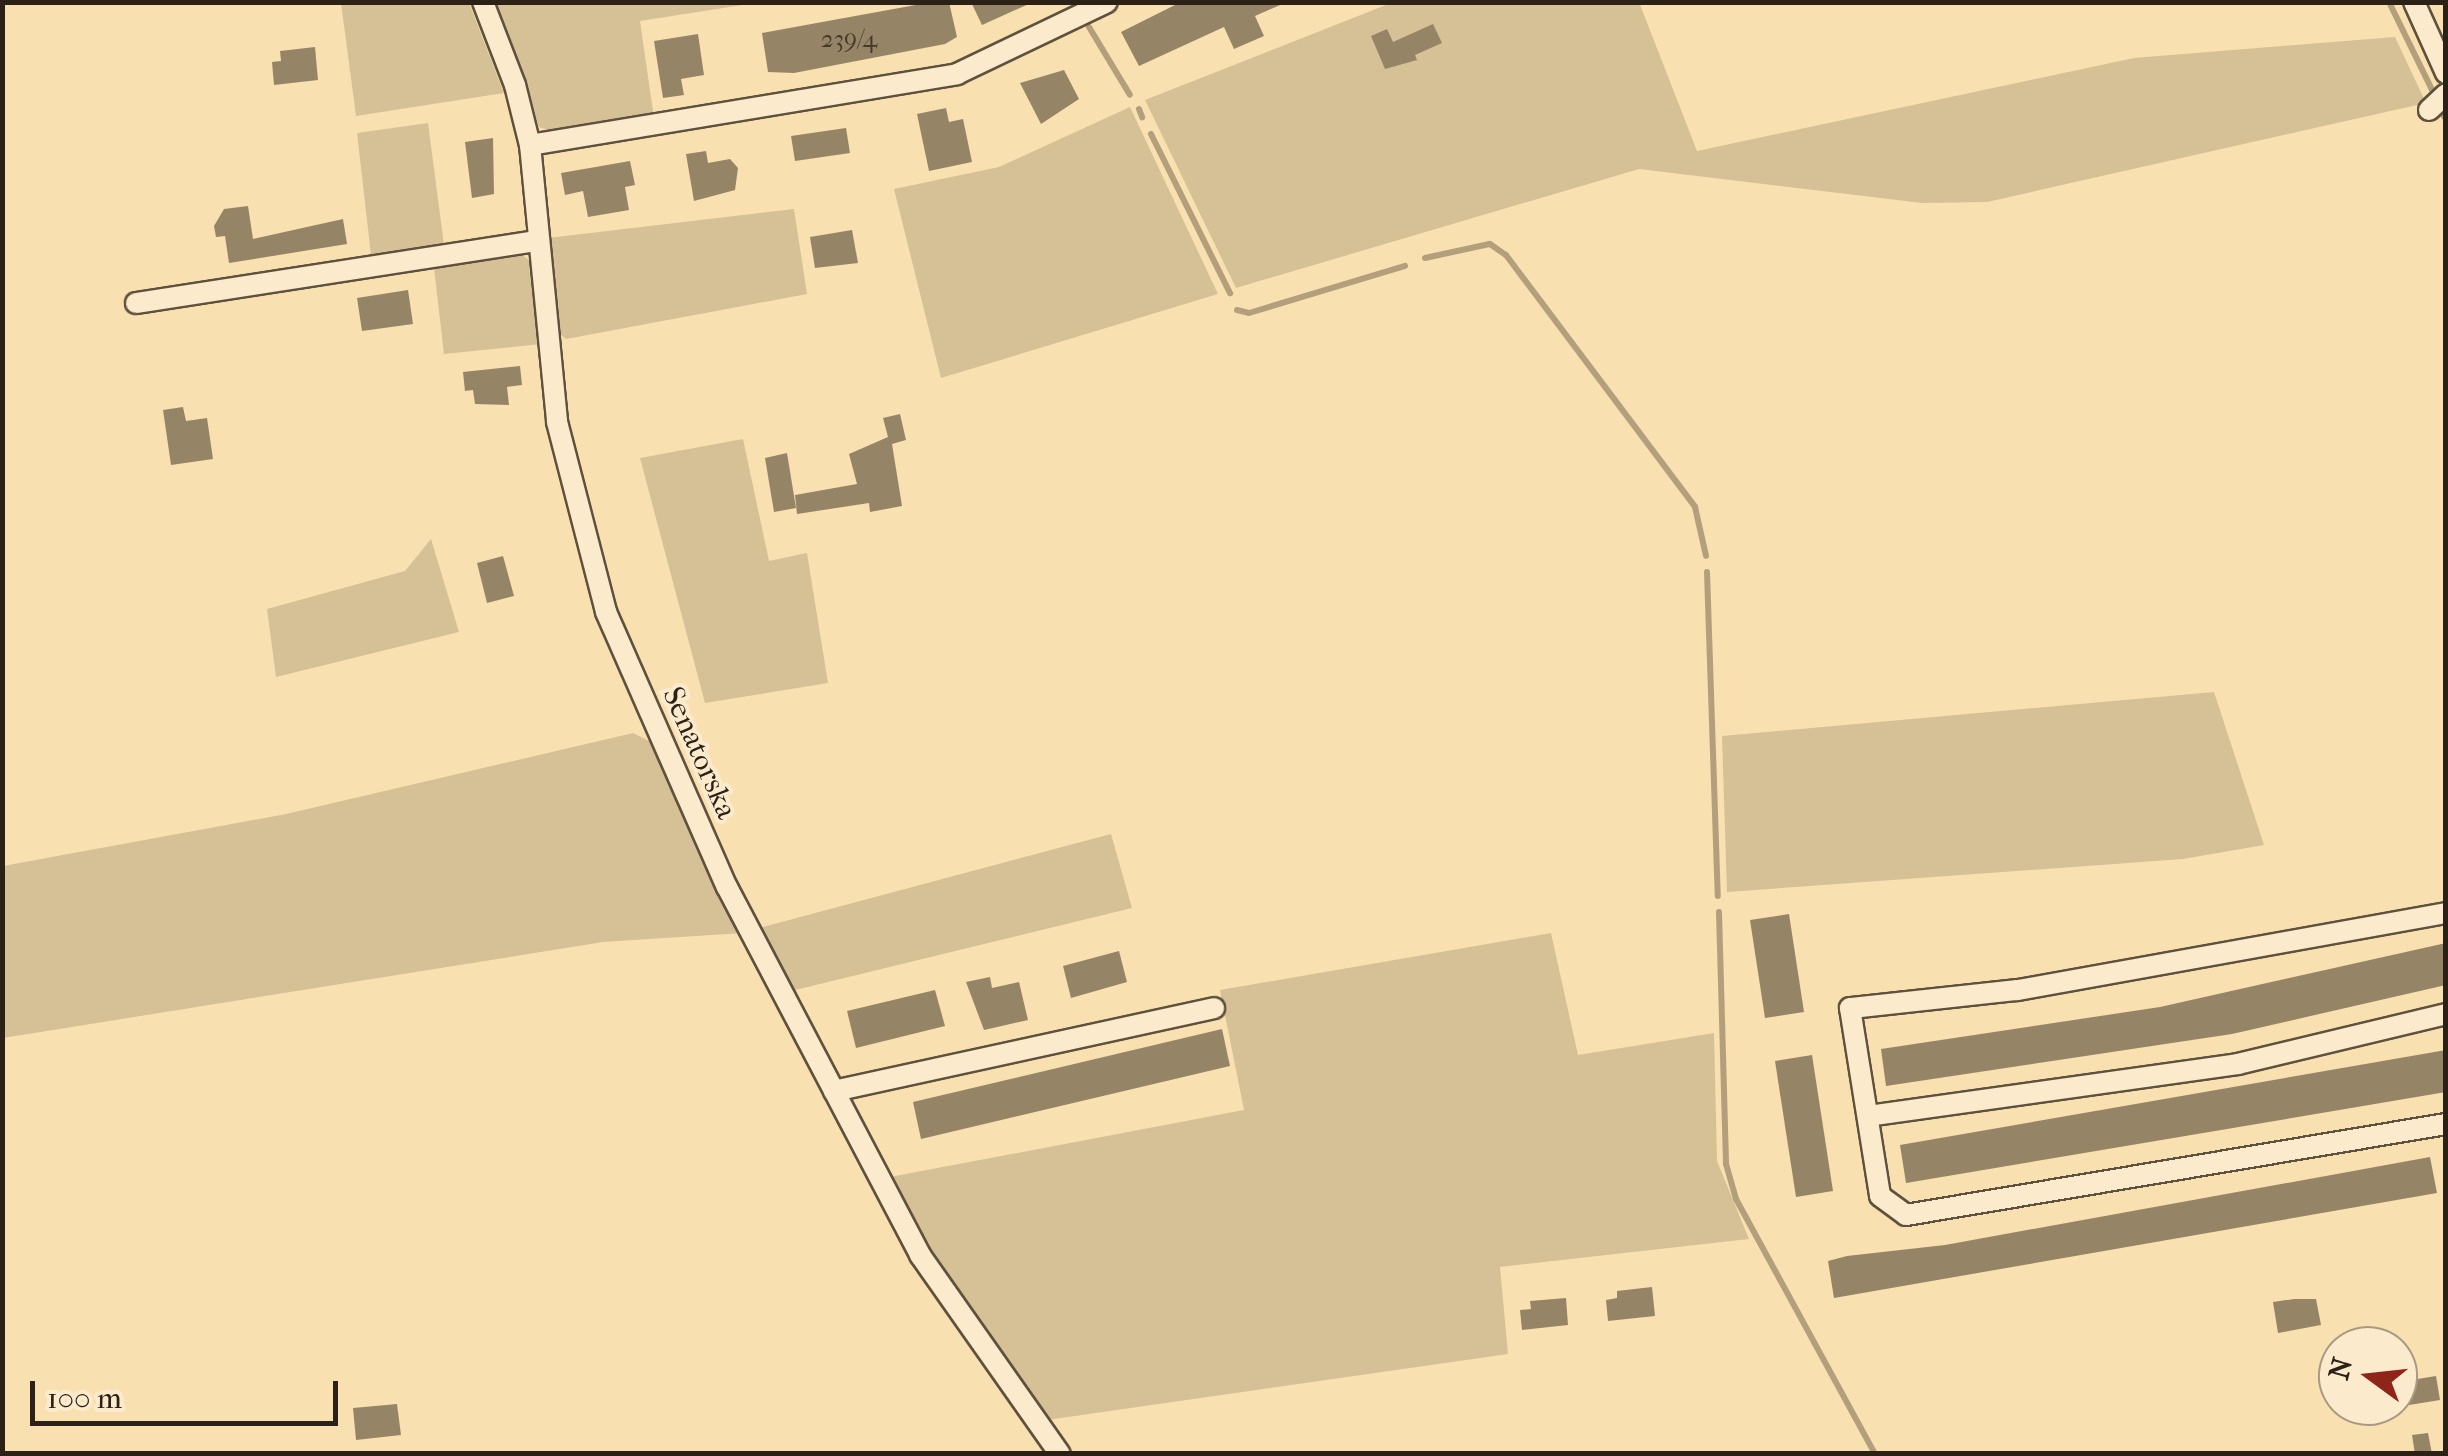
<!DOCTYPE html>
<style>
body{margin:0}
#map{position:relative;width:2448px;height:1456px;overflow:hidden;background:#f9e0b0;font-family:"IM FELL French Canon",serif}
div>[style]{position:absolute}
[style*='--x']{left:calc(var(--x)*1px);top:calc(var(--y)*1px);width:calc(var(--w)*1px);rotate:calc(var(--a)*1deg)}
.green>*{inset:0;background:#d6c096}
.stream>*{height:6px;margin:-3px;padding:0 3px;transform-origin:3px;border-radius:3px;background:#b39f7c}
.building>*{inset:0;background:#968467}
.roads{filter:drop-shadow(2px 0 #5e513d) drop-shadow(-2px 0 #5e513d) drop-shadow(0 2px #5e513d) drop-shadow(0 -2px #5e513d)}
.minor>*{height:20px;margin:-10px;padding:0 10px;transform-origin:10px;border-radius:10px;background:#fbebcc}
span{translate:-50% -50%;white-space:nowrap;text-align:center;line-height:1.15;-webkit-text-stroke:8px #fbebcc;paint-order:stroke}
.number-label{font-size:25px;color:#463a2b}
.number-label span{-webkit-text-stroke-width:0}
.street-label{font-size:30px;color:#2b2117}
.frame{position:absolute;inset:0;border:5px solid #2b2117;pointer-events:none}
.north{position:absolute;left:2318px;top:1326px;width:100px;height:100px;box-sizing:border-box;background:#fbebcc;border:2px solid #a89a84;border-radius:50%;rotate:285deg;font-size:28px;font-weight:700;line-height:40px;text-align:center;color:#2b2117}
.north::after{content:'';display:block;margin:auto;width:35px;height:45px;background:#8f2418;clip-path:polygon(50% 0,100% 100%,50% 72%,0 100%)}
.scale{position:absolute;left:30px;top:1381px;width:308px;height:45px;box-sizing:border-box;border:5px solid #2b2117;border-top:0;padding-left:12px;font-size:30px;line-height:35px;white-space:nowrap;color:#2b2117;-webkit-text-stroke:8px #fbebcc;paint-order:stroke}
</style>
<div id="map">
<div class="green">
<i style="clip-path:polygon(1639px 2px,1697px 151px,2134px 58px,2395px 37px,2426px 103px,1987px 202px,1922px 203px,1639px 169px,1236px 288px,1145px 100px,1391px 3px)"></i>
<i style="clip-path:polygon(341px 3px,469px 3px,504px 93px,356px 116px)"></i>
<i style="clip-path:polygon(496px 3px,755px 3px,640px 21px,654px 118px,551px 131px,539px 127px)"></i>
<i style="clip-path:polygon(1130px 107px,1218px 294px,941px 378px,894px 189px,999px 167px)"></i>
<i style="clip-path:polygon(428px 123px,444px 245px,371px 255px,357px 133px)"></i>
<i style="clip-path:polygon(794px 209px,807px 294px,566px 339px,554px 329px,548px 238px)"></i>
<i style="clip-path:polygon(519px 253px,532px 262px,541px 344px,444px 354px,434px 268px)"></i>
<i style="clip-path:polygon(743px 439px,769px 561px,807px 553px,828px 683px,705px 703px,640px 458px)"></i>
<i style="clip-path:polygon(431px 539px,459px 632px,276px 677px,267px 609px,405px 571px)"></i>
<i style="clip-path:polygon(2214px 692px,2264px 845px,2183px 859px,1727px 892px,1722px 736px)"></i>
<i style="clip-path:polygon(633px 733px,653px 743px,743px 933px,603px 942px,3px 1038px,3px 866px,286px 814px)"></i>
<i style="clip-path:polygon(1111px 834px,1132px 908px,791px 991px,759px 928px)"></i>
<i style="clip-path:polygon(1551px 933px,1578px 1055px,1714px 1033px,1717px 1161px,1749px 1239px,1500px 1267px,1508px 1354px,1047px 1420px,934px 1265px,890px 1177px,1244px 1110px,1220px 990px)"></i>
</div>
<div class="stream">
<i style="--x:2389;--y:2;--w:107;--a:63.9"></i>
<i style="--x:1089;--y:27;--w:79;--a:58.9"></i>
<i style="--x:1139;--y:109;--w:9;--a:69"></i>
<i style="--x:2444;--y:116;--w:4;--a:56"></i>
<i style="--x:1151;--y:134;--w:178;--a:63.6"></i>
<i style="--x:1425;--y:258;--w:66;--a:-12.2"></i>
<i style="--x:1490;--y:244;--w:19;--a:35"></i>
<i style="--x:1506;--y:255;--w:315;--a:53.1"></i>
<i style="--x:1695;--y:507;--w:50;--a:77.3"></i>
<i style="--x:1237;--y:310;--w:12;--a:14"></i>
<i style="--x:1249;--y:313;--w:163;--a:-16.8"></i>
<i style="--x:1707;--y:572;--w:324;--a:88.1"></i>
<i style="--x:1719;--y:912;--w:252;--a:88.4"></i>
<i style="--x:1726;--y:1164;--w:36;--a:74"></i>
<i style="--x:1736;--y:1199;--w:290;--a:61.4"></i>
</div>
<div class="building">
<i style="clip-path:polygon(932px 2px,949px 2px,957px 37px,945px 44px,794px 73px,768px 72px,762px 33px)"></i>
<i style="clip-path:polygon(971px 2px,1033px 2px,982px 25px)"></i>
<i style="clip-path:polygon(1181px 2px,1287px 2px,1255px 16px,1264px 36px,1234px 49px,1224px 27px,1139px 66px,1121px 32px)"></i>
<i style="clip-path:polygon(1433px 24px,1442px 43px,1415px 55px,1417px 60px,1385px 69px,1371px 36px,1387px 29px,1393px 42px)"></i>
<i style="clip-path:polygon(698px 34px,704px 75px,681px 79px,684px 95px,663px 98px,654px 41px)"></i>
<i style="clip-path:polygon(315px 47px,318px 80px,274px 85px,272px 62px,281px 61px,280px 51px)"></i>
<i style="clip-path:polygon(1064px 70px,1079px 99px,1041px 124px,1020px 83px)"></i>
<i style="clip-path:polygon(946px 108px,949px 122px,963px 119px,972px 162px,929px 171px,917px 114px)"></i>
<i style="clip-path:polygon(846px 128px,850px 153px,795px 161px,791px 136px)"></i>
<i style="clip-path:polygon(493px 138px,494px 194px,472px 198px,465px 142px)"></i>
<i style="clip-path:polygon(706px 151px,708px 163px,730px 159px,738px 168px,735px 190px,694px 201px,686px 154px)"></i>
<i style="clip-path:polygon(630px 161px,635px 185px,625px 187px,629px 210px,588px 217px,583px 191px,565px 195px,561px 173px)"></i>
<i style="clip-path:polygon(248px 206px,253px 239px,343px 219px,347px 244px,229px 263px,225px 236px,216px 237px,214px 226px,224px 209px)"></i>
<i style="clip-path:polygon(852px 230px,858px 263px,815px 268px,810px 237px)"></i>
<i style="clip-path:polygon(408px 290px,413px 324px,362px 331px,357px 298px)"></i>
<i style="clip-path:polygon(520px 366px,522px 385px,507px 387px,509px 405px,475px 404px,473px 390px,465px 391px,463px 372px)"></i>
<i style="clip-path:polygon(183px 407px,186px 421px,207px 418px,213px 459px,171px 465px,163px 410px)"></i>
<i style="clip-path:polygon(900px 414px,906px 440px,892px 444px,902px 506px,870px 512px,869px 503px,797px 514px,795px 495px,857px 484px,849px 454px,888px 437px,883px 418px)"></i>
<i style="clip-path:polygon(787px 453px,796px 508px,774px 512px,765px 458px)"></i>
<i style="clip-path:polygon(503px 556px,514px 596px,487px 603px,477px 563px)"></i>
<i style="clip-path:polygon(1789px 914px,1804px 1012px,1765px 1018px,1750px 920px)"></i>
<i style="clip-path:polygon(2446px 943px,2446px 985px,2232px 1034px,1886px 1086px,1881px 1049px,2160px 1007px)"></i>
<i style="clip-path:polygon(1119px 951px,1127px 982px,1071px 998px,1063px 966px)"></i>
<i style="clip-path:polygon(990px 977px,992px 988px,1019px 982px,1028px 1020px,984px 1030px,966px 982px)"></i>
<i style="clip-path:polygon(935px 990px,945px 1026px,856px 1048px,847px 1011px)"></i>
<i style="clip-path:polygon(1222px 1029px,1230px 1066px,921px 1139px,913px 1102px)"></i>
<i style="clip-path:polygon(2446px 1050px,2446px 1092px,1906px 1183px,1900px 1145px)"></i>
<i style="clip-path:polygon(1812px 1055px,1833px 1191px,1796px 1197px,1775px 1061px)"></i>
<i style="clip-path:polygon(2430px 1157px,2437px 1193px,1834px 1298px,1828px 1261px,1847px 1256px,1945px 1245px)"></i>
<i style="clip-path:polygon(1652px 1287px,1655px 1316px,1608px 1321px,1606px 1300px,1617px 1298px,1617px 1291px)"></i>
<i style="clip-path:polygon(1566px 1298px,1568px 1325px,1522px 1330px,1520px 1310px,1531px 1309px,1530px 1301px)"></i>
<i style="clip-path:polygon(2294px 1299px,2316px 1299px,2321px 1325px,2278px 1333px,2273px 1302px)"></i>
<i style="clip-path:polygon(2436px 1376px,2440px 1400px,2403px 1406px,2399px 1382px)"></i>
<i style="clip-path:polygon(397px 1404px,401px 1435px,356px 1440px,353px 1408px)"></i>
<i style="clip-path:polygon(2428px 1433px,2432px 1454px,2415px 1454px,2412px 1435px)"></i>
</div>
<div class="roads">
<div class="minor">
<i style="--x:483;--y:2;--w:89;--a:68.9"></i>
<i style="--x:515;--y:85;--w:62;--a:76"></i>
<i style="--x:530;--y:145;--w:278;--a:84.4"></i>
<i style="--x:557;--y:422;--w:196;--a:75.5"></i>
<i style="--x:606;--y:612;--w:300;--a:66.3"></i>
<i style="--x:727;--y:887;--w:416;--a:62.3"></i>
<i style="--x:920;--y:1255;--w:243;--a:54.9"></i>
<i style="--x:2414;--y:2;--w:78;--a:65.7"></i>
<i style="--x:2429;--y:110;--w:23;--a:-43"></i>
<i style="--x:530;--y:145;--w:433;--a:-9.4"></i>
<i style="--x:957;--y:74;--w:166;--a:-25.6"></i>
<i style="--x:136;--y:303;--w:407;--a:-8.8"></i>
<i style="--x:2446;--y:913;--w:436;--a:169.8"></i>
<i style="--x:2017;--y:990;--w:168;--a:173.8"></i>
<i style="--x:1850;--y:1008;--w:190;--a:80.9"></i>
<i style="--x:1880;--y:1196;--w:32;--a:36"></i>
<i style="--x:1906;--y:1215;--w:548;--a:-9.57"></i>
<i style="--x:834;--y:1091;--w:389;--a:-12.3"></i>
<i style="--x:1868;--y:1116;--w:374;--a:-8"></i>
<i style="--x:2238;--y:1064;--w:214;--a:-13.5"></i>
</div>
</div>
<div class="number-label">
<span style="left:849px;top:39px">239/4</span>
</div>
<div class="street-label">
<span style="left:699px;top:753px;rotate:66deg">Senatorska</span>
</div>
<div class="frame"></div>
<div class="north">N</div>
<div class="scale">100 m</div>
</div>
